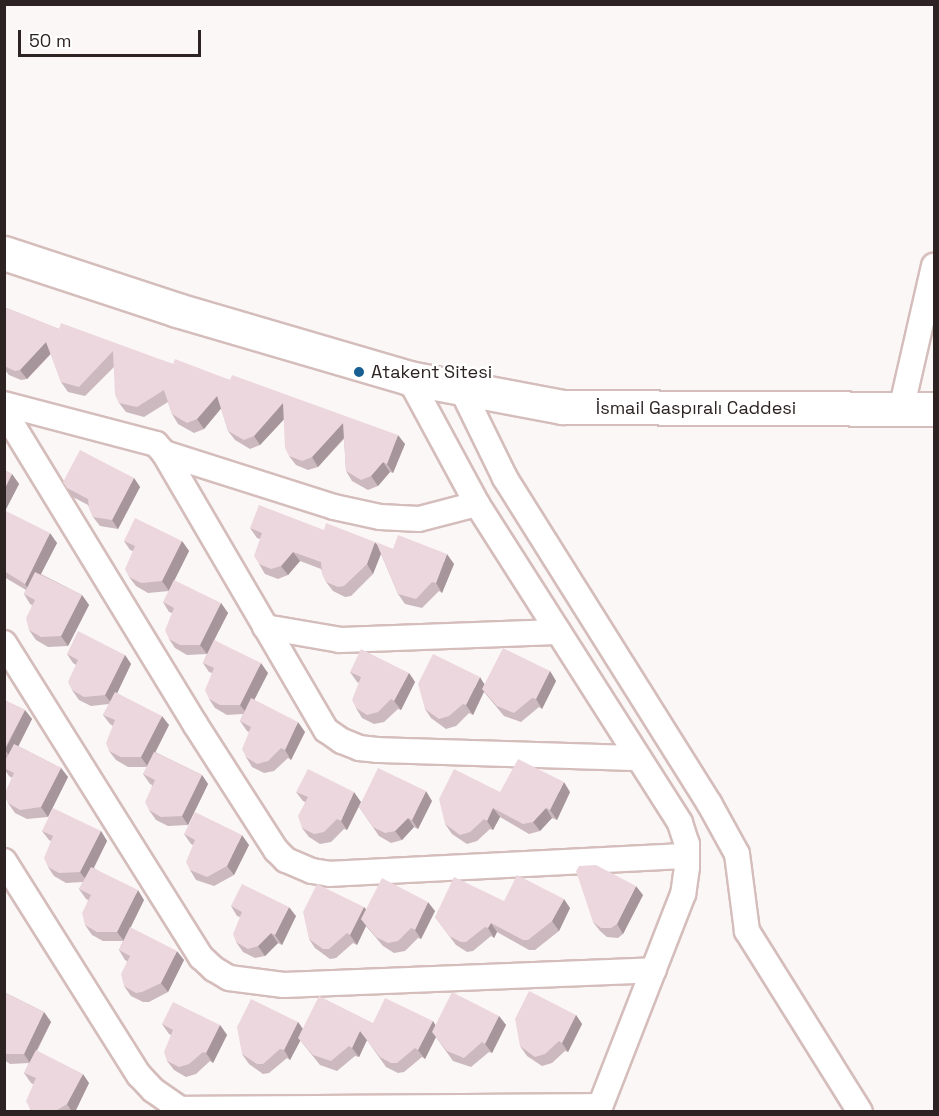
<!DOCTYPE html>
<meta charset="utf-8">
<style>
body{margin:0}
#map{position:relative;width:939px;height:1116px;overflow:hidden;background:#fcf7f7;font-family:"Space Grotesk",sans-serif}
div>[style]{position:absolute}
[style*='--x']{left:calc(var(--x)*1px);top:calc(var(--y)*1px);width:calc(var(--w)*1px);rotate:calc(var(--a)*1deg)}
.roads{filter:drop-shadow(2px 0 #d4bdbb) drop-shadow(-2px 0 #d4bdbb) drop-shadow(0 2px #d4bdbb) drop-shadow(0 -2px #d4bdbb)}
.minor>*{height:24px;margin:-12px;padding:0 12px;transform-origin:12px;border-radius:12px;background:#fff}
.secondary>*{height:33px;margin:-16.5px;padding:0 16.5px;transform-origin:16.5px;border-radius:16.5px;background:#fff}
.wall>*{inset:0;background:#ccb9bf}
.shaded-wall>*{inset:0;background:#a6969b}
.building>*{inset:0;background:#edd7de}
.dots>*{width:16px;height:16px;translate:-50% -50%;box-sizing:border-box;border:3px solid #fff;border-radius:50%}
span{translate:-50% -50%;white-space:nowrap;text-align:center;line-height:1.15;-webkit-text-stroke:5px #fff;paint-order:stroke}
.poi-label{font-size:18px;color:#2c2322}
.left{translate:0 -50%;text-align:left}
.street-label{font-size:18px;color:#2c2322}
.frame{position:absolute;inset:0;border:6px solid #2c2322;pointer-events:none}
.scale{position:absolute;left:18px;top:30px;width:183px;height:27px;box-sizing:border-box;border:3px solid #2c2322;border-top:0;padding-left:8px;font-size:18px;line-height:21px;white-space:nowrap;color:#2c2322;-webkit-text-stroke:4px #fff;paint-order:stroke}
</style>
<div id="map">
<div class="roads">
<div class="minor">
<i style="--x:409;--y:378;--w:143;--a:61.6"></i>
<i style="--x:477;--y:504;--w:378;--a:57.5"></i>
<i style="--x:680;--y:823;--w:22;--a:72"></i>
<i style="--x:687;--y:844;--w:23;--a:90"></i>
<i style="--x:687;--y:867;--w:27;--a:98"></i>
<i style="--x:683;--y:894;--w:234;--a:111.3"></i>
<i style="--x:460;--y:386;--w:102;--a:63.9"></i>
<i style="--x:505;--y:478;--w:384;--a:57.9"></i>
<i style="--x:709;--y:803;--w:58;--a:61.2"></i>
<i style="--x:737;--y:854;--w:78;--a:82.6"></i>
<i style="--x:747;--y:931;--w:213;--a:58"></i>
<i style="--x:4;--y:404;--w:157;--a:14.7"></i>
<i style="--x:156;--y:444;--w:12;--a:48"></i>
<i style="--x:164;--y:453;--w:321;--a:59.7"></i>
<i style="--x:326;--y:730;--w:19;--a:35"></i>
<i style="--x:342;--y:741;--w:18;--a:22"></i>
<i style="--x:359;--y:748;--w:18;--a:6"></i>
<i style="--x:377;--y:750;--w:261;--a:1.8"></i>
<i style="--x:901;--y:410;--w:148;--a:-77.1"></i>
<i style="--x:4;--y:411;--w:367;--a:58.6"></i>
<i style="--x:195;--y:724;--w:150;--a:57.3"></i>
<i style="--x:276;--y:850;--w:14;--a:45"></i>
<i style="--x:286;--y:860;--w:28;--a:23"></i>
<i style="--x:312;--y:871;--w:18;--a:9"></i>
<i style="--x:330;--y:874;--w:357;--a:-2.9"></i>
<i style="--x:164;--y:453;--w:178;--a:17.6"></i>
<i style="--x:334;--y:507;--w:47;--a:12.3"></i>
<i style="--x:380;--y:517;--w:39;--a:3"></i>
<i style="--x:419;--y:519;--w:60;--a:-14.5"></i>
<i style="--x:265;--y:627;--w:76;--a:9.8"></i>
<i style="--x:340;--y:640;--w:218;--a:-2.1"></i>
<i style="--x:4;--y:643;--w:371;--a:57.9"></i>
<i style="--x:201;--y:957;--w:18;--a:43"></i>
<i style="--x:214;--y:969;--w:17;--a:31"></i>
<i style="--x:229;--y:978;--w:55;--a:7.3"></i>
<i style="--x:284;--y:985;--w:370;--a:-2.3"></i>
<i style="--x:4;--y:861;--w:253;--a:57.8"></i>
<i style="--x:139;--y:1075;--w:21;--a:47"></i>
<i style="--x:153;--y:1090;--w:33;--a:35"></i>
<i style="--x:180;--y:1109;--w:420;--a:-0.4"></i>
</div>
<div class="secondary">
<i style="--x:4;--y:253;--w:182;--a:18.2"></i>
<i style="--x:177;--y:310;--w:242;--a:16.3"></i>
<i style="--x:409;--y:378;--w:156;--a:10.7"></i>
<i style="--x:562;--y:407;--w:372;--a:0.3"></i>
</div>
</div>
<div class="wall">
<i style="clip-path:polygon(4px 307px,59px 329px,173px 364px,230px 380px,405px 444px,393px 473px,390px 472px,378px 486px,368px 490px,352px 481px,346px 471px,344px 439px,318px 467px,308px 470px,296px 465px,289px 456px,284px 419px,260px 445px,250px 449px,235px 440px,228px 431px,221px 408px,204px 429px,194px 433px,178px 424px,172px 414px,168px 402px,144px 417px,126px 412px,119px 403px,114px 367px,85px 396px,68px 392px,61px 382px,51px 354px,27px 379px,21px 380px,9px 375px,4px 369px)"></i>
<i style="clip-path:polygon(4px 470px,12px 474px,19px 484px,5px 511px,57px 543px,41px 574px,82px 595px,89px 605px,68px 646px,48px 647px,36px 640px,29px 630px,32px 605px,30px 604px,24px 594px,26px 590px,4px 577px)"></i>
<i style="clip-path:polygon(134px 478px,140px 487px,118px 529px,100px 526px,93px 517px,88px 505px,73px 497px,63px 482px)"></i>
<i style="clip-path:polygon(250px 528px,324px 530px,393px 549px,454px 564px,442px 593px,439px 591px,422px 608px,405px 604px,398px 594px,381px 554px,373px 574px,351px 596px,345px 597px,333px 591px,326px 582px,321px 569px,300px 561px,288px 575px,278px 579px,265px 574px,259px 564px,260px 539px,257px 538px)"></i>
<i style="clip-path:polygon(124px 541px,182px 541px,189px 551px,169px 591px,148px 593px,136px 586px,129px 577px,133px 551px,130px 550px)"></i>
<i style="clip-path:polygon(163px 602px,221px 603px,228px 613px,214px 640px,268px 673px,254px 700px,305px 732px,291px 760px,288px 758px,274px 771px,264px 773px,252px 767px,246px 757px,249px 732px,247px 731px,240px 721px,243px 714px,227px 715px,215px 708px,209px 699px,212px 673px,209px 672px,203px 663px,207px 654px,187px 655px,175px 648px,169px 639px,172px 613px,169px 612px)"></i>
<i style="clip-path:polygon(67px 654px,125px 655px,131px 664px,117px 693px,169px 725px,155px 752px,202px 775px,208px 784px,188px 825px,168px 826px,156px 820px,149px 810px,152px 785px,150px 784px,143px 774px,147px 767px,128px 767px,116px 760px,109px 751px,113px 726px,110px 724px,103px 715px,109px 704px,91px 706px,79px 700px,72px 690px,76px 665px,73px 663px)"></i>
<i style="clip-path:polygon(550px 671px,556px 681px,542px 709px,539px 707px,521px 722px,504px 716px,484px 692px,473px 715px,469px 713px,456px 726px,446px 729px,431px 718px,425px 709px,484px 684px)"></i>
<i style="clip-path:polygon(350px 672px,409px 673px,415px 682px,401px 710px,398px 709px,384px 722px,374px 724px,362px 718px,356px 708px,359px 683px,357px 682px)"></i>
<i style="clip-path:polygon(4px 700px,25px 710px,32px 719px,18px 746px,61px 768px,68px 777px,48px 817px,27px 819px,15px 813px,8px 803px,12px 778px,9px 776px,4px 769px,4px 763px,6px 760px,4px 760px)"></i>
<i style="clip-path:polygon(296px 792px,361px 802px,347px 830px,344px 829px,331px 842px,320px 844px,309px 837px,302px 828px,305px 802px,303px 801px)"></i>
<i style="clip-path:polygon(500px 792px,570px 792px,557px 820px,552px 818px,540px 831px,529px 834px,500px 817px,493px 830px,490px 829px,477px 841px,467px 844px,452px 834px,445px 824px)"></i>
<i style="clip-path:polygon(432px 801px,418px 829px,414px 827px,402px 840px,391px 843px,379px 836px,359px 807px)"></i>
<i style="clip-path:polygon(42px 831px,101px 831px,107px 841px,94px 868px,144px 900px,130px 928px,184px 960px,168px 992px,149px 1002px,143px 1002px,131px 996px,124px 986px,127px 961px,125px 960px,119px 950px,123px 941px,103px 941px,92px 935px,85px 925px,88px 900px,86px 899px,79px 889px,83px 882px,66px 883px,54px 876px,48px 867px,51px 841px,49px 840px)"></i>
<i style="clip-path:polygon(184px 834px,249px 845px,234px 875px,214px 886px,196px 880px,190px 870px,193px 845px,191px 844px)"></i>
<i style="clip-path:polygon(643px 895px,623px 934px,618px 938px,607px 937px,600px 931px,593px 922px)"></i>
<i style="clip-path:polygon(504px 901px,570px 908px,559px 931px,535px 950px,529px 950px,497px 932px,494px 938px,491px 936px,473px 951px,467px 952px,456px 945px,435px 917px)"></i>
<i style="clip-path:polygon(231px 906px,296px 916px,282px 945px,278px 943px,265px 956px,255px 958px,243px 952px,236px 942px,240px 917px,237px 916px)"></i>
<i style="clip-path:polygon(364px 907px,366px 909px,435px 911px,421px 939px,418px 938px,405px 951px,394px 953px,383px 946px,366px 926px,357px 945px,353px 943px,336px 958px,330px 959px,315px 948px,309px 939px)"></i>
<i style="clip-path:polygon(4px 992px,44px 1012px,51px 1022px,37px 1051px,89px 1083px,75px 1112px,32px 1112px,30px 1109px,33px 1084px,31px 1083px,24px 1073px,29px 1063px,10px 1064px,4px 1060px)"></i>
<i style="clip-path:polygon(576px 1015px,582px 1024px,568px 1052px,565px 1051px,552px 1063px,542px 1066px,527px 1056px,520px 1046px)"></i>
<i style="clip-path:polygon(499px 1016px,506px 1025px,492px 1053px,489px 1052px,471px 1067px,453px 1061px,436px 1037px,425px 1059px,422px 1057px,404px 1072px,398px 1073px,386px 1067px,367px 1040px,359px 1057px,355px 1056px,337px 1071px,320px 1065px,300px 1040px,290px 1060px,287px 1058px,269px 1073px,263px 1074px,249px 1064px,242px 1054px,298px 1022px,303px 1029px,373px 1023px,433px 1021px,435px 1026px)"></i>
<i style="clip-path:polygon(162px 1024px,220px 1025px,227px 1035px,213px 1063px,210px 1061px,196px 1074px,186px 1077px,174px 1070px,167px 1061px,171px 1035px,169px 1034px)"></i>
</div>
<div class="shaded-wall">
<i style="clip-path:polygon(46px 342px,53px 351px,27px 379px,20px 370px)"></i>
<i style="clip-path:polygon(217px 396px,224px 405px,204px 429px,197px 419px)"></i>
<i style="clip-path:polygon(283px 403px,290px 413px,260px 445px,254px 436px)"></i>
<i style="clip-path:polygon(343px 423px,349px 432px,318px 467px,312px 457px)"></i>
<i style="clip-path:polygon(398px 435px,405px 444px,393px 473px,387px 464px)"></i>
<i style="clip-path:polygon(383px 462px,390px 472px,378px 486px,371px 476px)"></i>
<i style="clip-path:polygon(12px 474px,19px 484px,4px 513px,4px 490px)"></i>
<i style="clip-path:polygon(134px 478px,140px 487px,118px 529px,112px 520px)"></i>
<i style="clip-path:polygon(50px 533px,57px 543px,31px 593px,25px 584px)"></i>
<i style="clip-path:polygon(182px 541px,189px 551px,169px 591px,162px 581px)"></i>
<i style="clip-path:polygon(375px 542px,382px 551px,373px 574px,367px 564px)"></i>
<i style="clip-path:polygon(293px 552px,300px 561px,288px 575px,281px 566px)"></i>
<i style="clip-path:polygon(447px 554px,454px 564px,442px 593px,436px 583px)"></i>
<i style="clip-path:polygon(82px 595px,89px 605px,68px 646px,61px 636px)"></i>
<i style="clip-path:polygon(221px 603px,228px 613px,207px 654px,200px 645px)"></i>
<i style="clip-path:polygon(125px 655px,131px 664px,112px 704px,105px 695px)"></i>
<i style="clip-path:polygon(261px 663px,268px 673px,247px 714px,240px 705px)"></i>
<i style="clip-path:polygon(550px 671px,556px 681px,542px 709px,536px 699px)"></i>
<i style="clip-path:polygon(409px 673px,415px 682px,401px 710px,394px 701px)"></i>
<i style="clip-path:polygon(480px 677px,486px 687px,473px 715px,466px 705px)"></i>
<i style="clip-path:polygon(25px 710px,32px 719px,12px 759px,5px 750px)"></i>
<i style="clip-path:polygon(162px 716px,169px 725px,148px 767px,141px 757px)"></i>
<i style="clip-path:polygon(298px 722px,305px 732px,291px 760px,285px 750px)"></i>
<i style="clip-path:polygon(61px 768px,68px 777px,48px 817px,41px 807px)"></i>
<i style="clip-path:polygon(202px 775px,208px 784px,188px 825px,182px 816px)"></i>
<i style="clip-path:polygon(564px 782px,570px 792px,557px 820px,550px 810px)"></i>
<i style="clip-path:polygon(426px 791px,432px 801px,418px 829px,412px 820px)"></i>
<i style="clip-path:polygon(354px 792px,361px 802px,347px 830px,341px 821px)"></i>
<i style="clip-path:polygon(493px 808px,500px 817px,493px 830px,487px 821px)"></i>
<i style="clip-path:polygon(546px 808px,552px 818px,540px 831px,533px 822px)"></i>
<i style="clip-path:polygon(408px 818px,414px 827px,402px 840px,395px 831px)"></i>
<i style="clip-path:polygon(101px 831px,107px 841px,87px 881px,80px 872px)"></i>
<i style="clip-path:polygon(242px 835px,249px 845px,234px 875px,227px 866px)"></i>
<i style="clip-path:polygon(636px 886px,643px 895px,623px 934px,617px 924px)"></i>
<i style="clip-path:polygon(138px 890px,144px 900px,124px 941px,117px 932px)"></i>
<i style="clip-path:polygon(564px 899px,570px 908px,559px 931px,552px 921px)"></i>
<i style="clip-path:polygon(428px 902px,435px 911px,421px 939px,415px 930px)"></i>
<i style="clip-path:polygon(289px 907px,296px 916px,282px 945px,275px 935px)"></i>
<i style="clip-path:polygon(364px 907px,371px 917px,361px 919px,366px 926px,357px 945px,350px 935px)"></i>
<i style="clip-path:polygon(491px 923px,497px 932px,494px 938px,488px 928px)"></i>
<i style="clip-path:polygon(271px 933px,278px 943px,265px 956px,258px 946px)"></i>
<i style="clip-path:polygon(177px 951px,184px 960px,168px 992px,161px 983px)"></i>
<i style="clip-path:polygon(44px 1012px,51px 1022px,30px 1063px,24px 1054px)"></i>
<i style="clip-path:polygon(576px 1015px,582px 1024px,568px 1052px,562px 1043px)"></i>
<i style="clip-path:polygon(499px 1016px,506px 1025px,492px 1053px,485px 1044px)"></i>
<i style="clip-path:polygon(433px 1021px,439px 1031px,425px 1059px,418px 1050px)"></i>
<i style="clip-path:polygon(298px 1022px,305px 1032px,290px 1060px,284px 1050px)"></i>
<i style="clip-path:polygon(220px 1025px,227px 1035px,213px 1063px,206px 1053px)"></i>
<i style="clip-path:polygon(360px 1031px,367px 1040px,359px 1057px,352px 1048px)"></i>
<i style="clip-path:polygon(83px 1074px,89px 1083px,75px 1112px,72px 1112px,67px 1104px)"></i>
</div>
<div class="building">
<i style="clip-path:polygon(4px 307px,59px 329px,61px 323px,173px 364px,175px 359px,230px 380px,232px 375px,398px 435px,387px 464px,383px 462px,371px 476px,361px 480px,346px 471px,343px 423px,312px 457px,302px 461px,289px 456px,285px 448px,283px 403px,254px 436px,244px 440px,228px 431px,217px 396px,197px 419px,187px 423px,172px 414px,164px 390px,137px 407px,119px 403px,115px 395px,113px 351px,79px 387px,61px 382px,46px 342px,20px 370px,15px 371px,4px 366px)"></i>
<i style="clip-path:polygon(80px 450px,134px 478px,112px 520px,93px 517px,89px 508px,88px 499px,67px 488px,63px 482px)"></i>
<i style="clip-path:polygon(4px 470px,12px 474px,4px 490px)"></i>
<i style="clip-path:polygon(259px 505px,324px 530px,326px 523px,375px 542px,367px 564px,344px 586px,338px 587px,326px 582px,322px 574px,321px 562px,293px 552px,281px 566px,271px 569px,259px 564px,254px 556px,262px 533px,250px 528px)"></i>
<i style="clip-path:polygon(4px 510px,50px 533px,25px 584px,4px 571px)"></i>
<i style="clip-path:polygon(135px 518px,182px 541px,162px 581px,141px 583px,129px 577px,125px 569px,135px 546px,124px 541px)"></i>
<i style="clip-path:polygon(398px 535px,447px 554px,436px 583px,432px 582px,416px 599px,398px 594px,376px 542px,393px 549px)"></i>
<i style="clip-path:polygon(35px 572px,82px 595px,61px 636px,41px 637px,29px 630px,26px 618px,35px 600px,24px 594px)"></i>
<i style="clip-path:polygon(174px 580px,221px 603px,200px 645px,180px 645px,169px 639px,165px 630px,174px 608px,163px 602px)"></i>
<i style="clip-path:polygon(78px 631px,125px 655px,105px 695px,84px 697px,72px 690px,68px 682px,78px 660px,67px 654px)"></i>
<i style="clip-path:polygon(214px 640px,261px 663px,240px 705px,220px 705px,209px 699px,205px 690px,214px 668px,203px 663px)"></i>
<i style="clip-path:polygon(503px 648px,550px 671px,536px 699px,532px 698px,514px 713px,497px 706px,482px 689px)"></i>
<i style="clip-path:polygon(361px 649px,409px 673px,394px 701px,391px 699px,378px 712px,367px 715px,356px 708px,352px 700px,361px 677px,350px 672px)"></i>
<i style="clip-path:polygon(433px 654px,480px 677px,466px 705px,463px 704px,449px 716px,439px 719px,425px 709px,418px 684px)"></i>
<i style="clip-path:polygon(115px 692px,162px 716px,141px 757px,121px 757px,109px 751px,106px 743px,115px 720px,103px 715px)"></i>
<i style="clip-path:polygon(251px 698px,298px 722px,285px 750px,281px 748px,268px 761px,257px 764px,246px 757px,242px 749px,251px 727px,240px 721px)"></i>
<i style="clip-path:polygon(4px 700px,25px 710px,4px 750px)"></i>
<i style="clip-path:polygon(14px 744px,61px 768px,41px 807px,20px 810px,8px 803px,4px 795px,14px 773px,4px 768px,4px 763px)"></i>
<i style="clip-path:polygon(154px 752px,202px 775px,182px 816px,161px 817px,149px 810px,145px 802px,155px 780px,143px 774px)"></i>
<i style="clip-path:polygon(518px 759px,564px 782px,550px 810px,546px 808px,533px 822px,523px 824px,493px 808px,487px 821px,484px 819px,470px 832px,460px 835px,445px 824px,439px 799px,454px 769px,500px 792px)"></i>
<i style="clip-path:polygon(378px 768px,426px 791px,412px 820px,408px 818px,395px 831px,385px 833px,373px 827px,359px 807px)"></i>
<i style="clip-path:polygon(308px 769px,354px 792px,341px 821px,337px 819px,324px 832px,314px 834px,302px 828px,298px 816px,308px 797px,296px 792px)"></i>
<i style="clip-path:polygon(53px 808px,101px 831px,80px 872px,59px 873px,48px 867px,44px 858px,53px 836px,42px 831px)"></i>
<i style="clip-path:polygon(195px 812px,242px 835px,227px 866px,207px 877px,190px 870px,186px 862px,195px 840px,184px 834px)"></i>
<i style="clip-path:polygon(596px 865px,636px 886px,617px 924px,611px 928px,601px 928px,593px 922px,576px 871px,579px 866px)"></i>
<i style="clip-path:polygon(91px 867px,138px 890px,117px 932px,97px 932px,85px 925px,82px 913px,91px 895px,79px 889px)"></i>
<i style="clip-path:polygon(517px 875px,564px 899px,552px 921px,528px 940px,523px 940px,491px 923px,488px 928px,485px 927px,466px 942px,461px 942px,449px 936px,435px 917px,454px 877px,504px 901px)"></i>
<i style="clip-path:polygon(382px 878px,428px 902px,415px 930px,411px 928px,398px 941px,388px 943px,376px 937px,361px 919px)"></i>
<i style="clip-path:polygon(242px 884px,289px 907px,275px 935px,271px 933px,258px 946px,248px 949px,236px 942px,233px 934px,242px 912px,231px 906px)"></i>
<i style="clip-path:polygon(317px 884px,364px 907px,350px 935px,347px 933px,329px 949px,323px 949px,309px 939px,303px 912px)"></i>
<i style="clip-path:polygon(130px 927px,177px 951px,161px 983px,142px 992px,136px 993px,124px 986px,121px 974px,130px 956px,119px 950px)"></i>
<i style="clip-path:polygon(529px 991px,576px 1015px,562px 1043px,559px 1041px,545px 1054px,535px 1057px,520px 1046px,515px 1019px)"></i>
<i style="clip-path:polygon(4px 992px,44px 1012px,24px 1054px,4px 1054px)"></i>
<i style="clip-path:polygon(452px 992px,499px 1016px,485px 1044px,482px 1042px,464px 1058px,447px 1051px,432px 1032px)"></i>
<i style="clip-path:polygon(319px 996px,373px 1023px,385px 998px,433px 1021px,418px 1050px,415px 1048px,397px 1063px,391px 1063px,380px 1057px,360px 1031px,352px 1048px,349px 1046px,331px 1061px,313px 1055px,298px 1038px)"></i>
<i style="clip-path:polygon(251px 999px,298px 1022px,284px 1050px,280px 1049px,263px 1064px,257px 1064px,242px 1054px,237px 1027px)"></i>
<i style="clip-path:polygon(173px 1002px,220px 1025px,206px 1053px,203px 1052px,189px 1064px,179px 1067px,167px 1061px,164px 1052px,173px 1030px,162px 1024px)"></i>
<i style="clip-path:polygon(36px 1050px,83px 1074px,67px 1104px,54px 1112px,37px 1112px,30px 1109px,26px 1101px,36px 1078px,24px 1073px)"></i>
</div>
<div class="dots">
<i style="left:359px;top:372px;background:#175e92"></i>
</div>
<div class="poi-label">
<span class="left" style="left:371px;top:372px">Atakent Sitesi</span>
</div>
<div class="street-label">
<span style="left:696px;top:408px">İsmail Gaspıralı Caddesi</span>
</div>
<div class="frame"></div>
<div class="scale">50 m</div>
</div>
